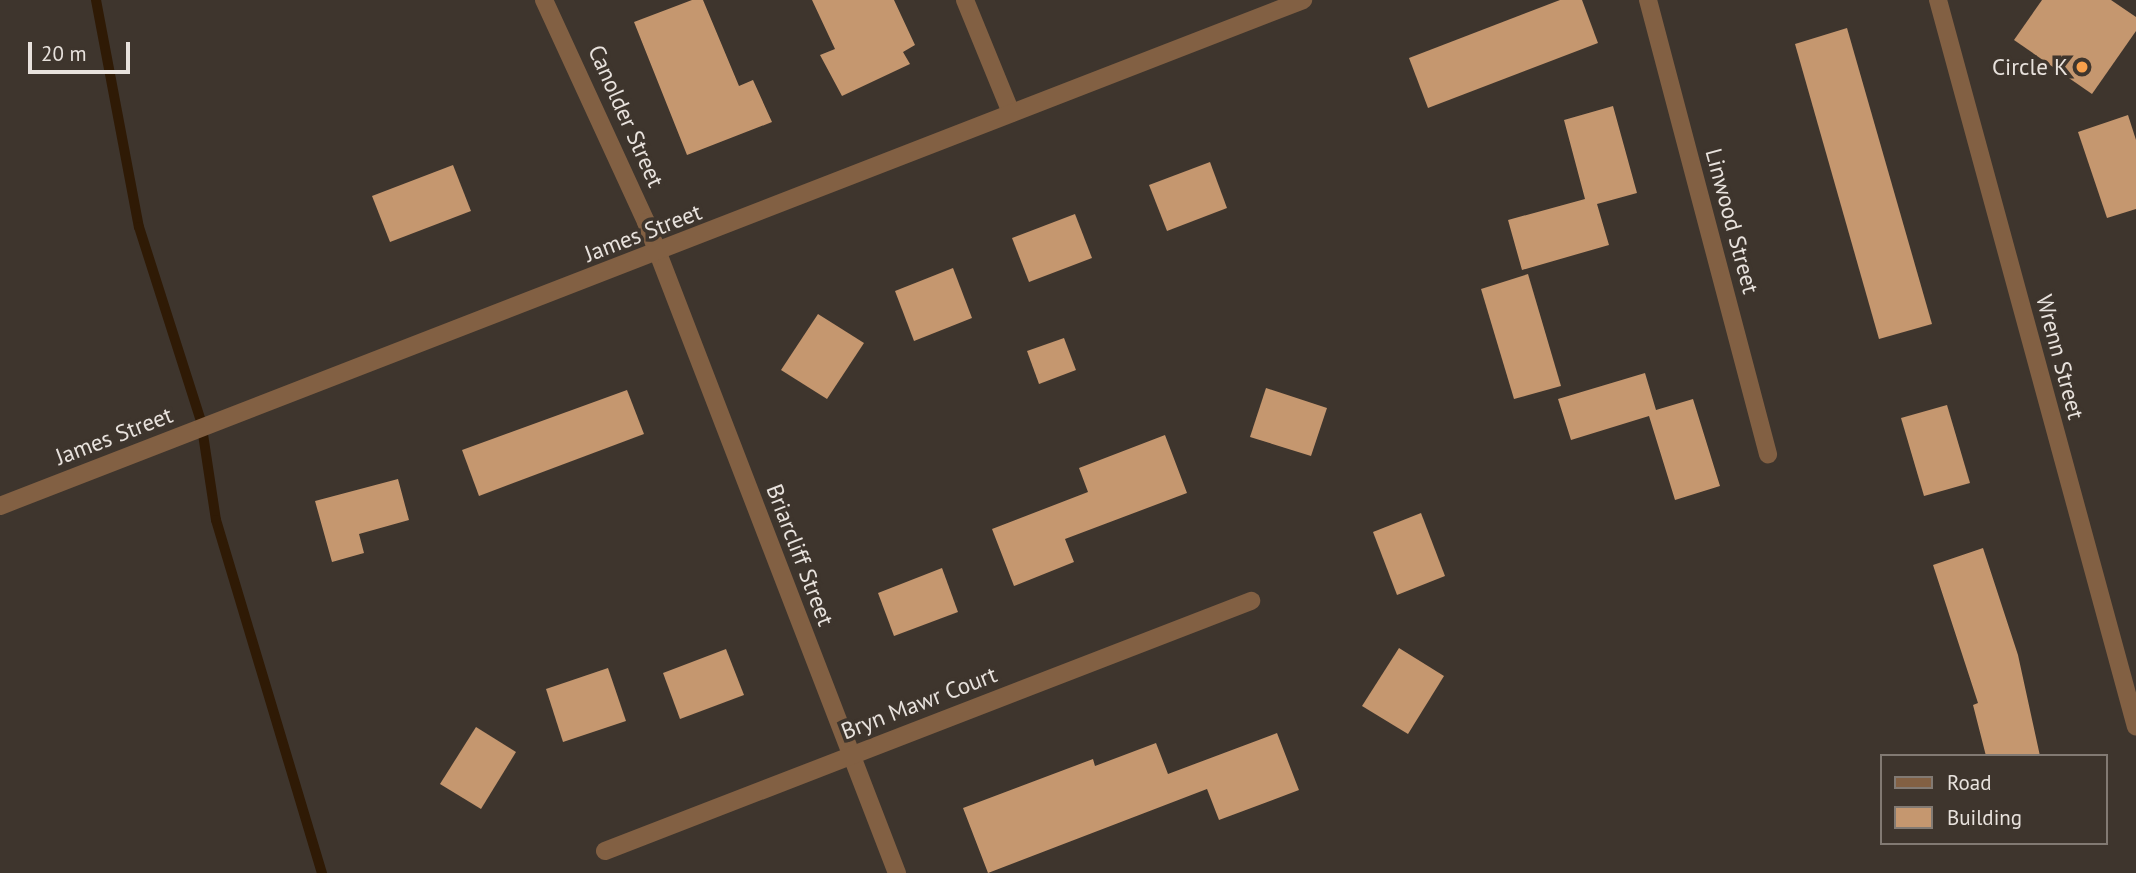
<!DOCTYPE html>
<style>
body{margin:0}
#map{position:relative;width:2136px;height:873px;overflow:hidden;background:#3e352d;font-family:"PT Sans",sans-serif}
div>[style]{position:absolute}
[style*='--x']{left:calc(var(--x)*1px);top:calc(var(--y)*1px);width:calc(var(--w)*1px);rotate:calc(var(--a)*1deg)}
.stream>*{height:10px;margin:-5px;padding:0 5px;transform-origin:5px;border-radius:5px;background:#2f1a05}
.building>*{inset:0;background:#c5976f}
.street>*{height:18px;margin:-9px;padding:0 9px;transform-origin:9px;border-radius:9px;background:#826043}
.dots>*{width:19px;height:19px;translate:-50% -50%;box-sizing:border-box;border:4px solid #3e352d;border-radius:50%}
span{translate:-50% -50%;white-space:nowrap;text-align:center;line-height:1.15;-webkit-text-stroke:7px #3e352d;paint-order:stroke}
.poi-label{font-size:23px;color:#e8e2dd}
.right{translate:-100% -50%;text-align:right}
.street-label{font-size:23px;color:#e8e2dd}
.legend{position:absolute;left:1880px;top:754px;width:228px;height:91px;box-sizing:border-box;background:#3e352d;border:2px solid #827a73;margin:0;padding:9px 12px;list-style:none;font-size:21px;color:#e8e2dd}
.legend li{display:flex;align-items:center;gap:14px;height:35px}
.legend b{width:35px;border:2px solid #827a73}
.scale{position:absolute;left:28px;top:42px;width:102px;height:32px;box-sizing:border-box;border:4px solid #e8e2dd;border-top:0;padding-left:9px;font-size:21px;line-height:24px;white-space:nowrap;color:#e8e2dd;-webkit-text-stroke:5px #3e352d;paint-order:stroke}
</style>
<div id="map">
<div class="stream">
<i style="--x:96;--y:0;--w:231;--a:79.3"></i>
<i style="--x:139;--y:227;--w:204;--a:72.3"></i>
<i style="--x:201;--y:421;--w:100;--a:81.4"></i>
<i style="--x:216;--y:520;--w:369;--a:73.3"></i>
</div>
<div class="building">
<i style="clip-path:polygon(692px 0,703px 0,739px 86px,753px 80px,772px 122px,687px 155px,634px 22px)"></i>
<i style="clip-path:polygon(812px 0,894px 0,915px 45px,903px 52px,910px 64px,842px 96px,820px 55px,835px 49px)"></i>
<i style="clip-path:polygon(1560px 0,1582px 0,1598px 43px,1428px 108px,1409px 58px)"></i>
<i style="clip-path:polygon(2042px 0,2111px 0,2136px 17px,2136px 31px,2092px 94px,2014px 40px)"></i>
<i style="clip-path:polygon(1847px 28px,1932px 324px,1879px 339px,1795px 44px)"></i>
<i style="clip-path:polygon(1613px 106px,1637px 193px,1597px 204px,1609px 245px,1522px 270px,1508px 220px,1585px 199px,1564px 120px)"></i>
<i style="clip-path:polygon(2128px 115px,2136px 140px,2136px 209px,2107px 218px,2078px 132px)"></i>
<i style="clip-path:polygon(1210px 162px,1227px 208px,1167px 231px,1149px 185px)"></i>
<i style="clip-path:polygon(453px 165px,471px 211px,390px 242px,372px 196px)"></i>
<i style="clip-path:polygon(1075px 214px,1092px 258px,1029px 282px,1012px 238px)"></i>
<i style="clip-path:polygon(953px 268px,972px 318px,914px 341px,895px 291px)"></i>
<i style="clip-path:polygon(1528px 274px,1561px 386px,1514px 399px,1481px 289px)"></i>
<i style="clip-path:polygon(818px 314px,864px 343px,827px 399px,781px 370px)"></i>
<i style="clip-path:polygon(1064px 338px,1076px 370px,1039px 384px,1027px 351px)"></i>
<i style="clip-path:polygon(1645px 373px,1656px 410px,1693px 399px,1720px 486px,1675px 500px,1649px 416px,1571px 440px,1558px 399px)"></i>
<i style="clip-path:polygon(1266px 388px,1327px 408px,1311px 456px,1250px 437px)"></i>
<i style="clip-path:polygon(627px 390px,644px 434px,479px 496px,462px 450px)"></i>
<i style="clip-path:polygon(1947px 405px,1970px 483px,1924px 496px,1901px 418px)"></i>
<i style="clip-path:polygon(1165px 435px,1187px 493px,1065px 539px,1074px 562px,1014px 586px,992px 529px,1088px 492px,1079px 468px)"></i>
<i style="clip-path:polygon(398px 479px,409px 520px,359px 534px,364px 553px,332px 562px,315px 501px)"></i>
<i style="clip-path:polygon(1421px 513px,1445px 576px,1397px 595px,1373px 532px)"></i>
<i style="clip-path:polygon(1983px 548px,2018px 655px,2040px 756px,1986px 756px,1973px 705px,1978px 703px,1933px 565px)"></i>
<i style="clip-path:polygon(942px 568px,958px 612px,894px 636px,878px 593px)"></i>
<i style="clip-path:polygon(1399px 648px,1444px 676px,1408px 734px,1362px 706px)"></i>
<i style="clip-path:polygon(726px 649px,744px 695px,680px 719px,663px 673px)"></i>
<i style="clip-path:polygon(608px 668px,626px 721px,563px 742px,546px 689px)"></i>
<i style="clip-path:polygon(476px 727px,516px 752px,481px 809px,440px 784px)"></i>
<i style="clip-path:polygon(1277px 733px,1299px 790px,1219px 820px,1207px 789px,988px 873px,963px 808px,1093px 759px,1095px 766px,1156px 743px,1168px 774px)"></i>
</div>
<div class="street">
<i style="--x:544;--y:0;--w:244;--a:65.3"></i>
<i style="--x:646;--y:222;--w:698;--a:68.92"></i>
<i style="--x:965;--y:0;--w:122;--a:67.8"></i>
<i style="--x:1648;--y:0;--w:470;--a:75.2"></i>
<i style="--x:1938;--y:0;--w:753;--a:74.76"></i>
<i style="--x:0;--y:506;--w:1398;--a:-21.22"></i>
<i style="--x:605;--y:851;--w:693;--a:-21.16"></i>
</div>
<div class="dots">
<i style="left:2082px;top:67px;background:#f8a04b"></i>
</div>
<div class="poi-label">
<span class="right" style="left:2068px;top:67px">Circle K</span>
</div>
<div class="street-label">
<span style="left:626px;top:116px;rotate:66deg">Canolder Street</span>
<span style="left:1732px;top:221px;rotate:75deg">Linwood Street</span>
<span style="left:643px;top:233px;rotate:-21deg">James Street</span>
<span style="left:2060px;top:357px;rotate:75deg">Wrenn Street</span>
<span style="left:114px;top:436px;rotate:-21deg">James Street</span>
<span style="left:800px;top:555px;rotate:69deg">Briarcliff Street</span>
<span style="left:919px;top:703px;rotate:-21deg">Bryn Mawr Court</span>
</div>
<ul class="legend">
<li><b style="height:9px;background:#826043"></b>Road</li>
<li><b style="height:19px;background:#c5976f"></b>Building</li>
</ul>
<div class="scale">20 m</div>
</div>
